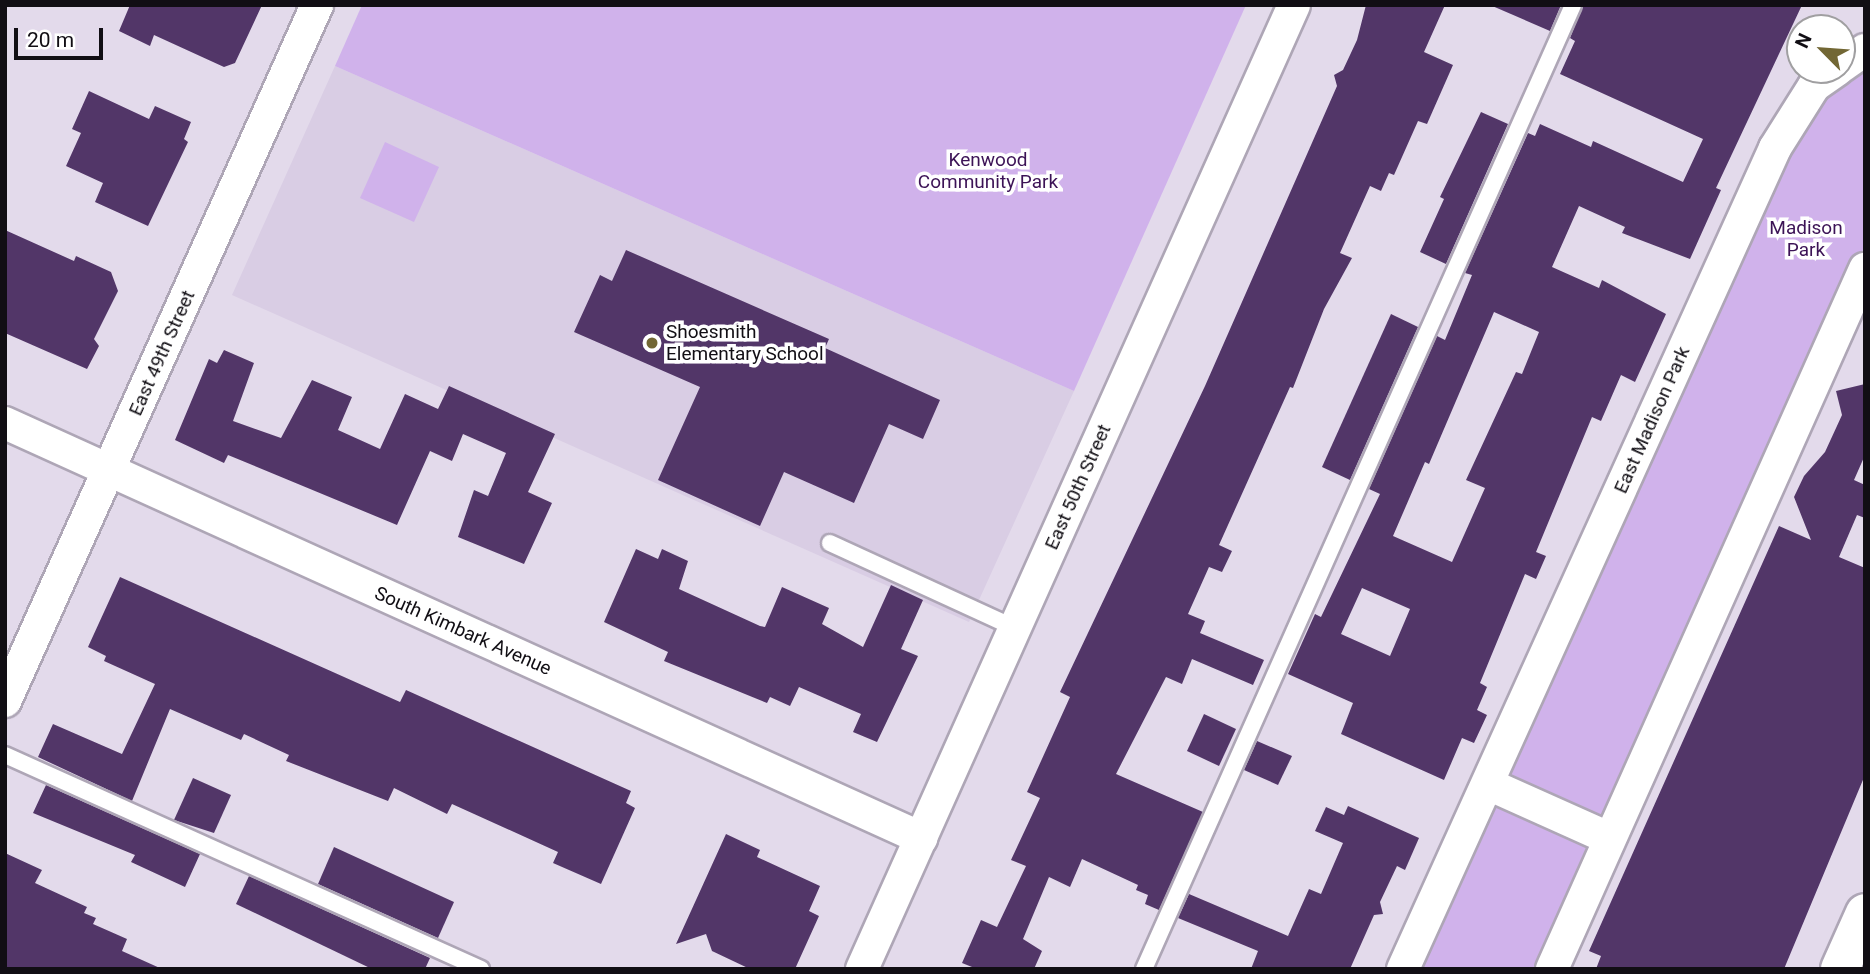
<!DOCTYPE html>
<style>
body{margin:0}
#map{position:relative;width:1870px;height:974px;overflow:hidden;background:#e3daeb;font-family:Roboto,sans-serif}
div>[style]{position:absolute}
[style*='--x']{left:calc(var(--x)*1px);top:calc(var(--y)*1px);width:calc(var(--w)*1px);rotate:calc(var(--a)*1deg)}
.built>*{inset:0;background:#d9cde4}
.green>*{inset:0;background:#d0b2eb}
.building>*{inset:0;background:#523668}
.roads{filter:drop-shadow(2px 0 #aea6b6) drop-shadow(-2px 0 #aea6b6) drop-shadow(0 2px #aea6b6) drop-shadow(0 -2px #aea6b6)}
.service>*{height:16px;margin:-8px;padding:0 8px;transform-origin:8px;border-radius:8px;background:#fff}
.minor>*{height:32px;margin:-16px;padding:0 16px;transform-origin:16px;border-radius:16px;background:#fff}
.secondary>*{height:38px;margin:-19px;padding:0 19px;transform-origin:19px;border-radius:19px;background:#fff}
.dots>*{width:19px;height:19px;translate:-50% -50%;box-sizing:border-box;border:4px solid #fff;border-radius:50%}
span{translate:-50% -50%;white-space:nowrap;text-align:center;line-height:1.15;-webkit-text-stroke:7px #fff;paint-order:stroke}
.park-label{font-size:19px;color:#3c1356}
.poi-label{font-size:19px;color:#110e14}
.left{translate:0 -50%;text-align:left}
.street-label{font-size:19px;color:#110e14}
.frame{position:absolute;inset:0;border:7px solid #110e14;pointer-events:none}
.north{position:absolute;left:1786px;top:14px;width:70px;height:70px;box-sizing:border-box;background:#fff;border:2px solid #a09fa1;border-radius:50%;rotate:295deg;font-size:19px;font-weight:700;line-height:28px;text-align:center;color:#110e14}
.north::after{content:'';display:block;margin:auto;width:24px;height:32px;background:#726734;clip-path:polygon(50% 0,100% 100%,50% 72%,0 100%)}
.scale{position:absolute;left:14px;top:28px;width:89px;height:32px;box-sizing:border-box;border:4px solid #110e14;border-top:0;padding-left:9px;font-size:21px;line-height:24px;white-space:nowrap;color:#110e14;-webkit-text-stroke:5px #fff;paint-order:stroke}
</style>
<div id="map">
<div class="built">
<i style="clip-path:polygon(335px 66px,1074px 391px,969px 622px,232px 295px)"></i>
</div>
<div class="green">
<i style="clip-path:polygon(362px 5px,1246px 5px,1074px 391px,335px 66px)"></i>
<i style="clip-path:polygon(1865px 64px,1865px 245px,1540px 969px,1419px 969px,1795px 127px,1823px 92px)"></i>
<i style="clip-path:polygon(385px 142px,439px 167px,414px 222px,360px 198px)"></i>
</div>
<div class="building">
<i style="clip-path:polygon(130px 5px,262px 5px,235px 63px,224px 67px,154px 35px,150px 46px,119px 31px)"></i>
<i style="clip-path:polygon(1366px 5px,1445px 5px,1424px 52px,1453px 65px,1427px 124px,1418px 121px,1394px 175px,1389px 173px,1381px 191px,1370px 186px,1340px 253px,1352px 258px,1324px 309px,1293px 388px,1290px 387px,1219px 545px,1232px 551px,1222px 572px,1209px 567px,1188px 614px,1205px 621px,1200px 633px,1264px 660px,1253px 685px,1192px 659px,1182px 684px,1166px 677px,1116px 774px,1203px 812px,1159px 910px,1145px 904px,1148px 895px,1136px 890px,1138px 885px,1082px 859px,1070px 887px,1049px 877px,1023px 939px,1042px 951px,1034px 969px,977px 969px,962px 963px,981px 920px,997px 927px,1026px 866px,1011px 860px,1040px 798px,1027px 792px,1070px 697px,1060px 692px,1205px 386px,1337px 86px,1334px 75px,1343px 70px,1357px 40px)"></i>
<i style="clip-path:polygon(1490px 5px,1561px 5px,1550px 31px)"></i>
<i style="clip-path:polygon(evenodd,1583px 5px,1802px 5px,1716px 188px,1721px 190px,1690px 259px,1622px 233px,1625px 227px,1579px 206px,1552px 267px,1599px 288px,1602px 280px,1666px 314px,1635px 382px,1621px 375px,1601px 421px,1592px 417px,1536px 552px,1546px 556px,1536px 579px,1525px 574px,1480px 683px,1487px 687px,1477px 710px,1487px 715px,1474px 743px,1462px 738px,1444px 780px,1341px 734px,1353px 703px,1288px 674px,1315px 614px,1321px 617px,1380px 494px,1369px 489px,1437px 336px,1445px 340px,1472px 275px,1465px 273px,1528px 133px,1535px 136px,1540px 124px,1591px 147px,1593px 141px,1683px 182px,1703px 139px,1560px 74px,1575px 41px,1570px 38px,1583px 5px,1494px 312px,1539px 332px,1522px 374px,1516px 372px,1466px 480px,1485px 488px,1452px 562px,1393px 536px,1425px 462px,1429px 464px,1494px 312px,1583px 5px,1362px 588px,1410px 609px,1390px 656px,1341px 634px,1362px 588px)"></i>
<i style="clip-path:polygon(89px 91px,149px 119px,155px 106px,191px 122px,184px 139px,188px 142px,148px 226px,95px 202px,103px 183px,66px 166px,81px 133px,72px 129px)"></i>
<i style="clip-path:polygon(1481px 112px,1508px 124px,1446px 264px,1420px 252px,1444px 199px,1440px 197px)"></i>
<i style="clip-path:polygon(5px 230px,74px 261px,76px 256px,111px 272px,118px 291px,94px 339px,99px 346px,87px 369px,5px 333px)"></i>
<i style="clip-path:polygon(626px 250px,829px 339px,825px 348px,940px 400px,923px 439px,889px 424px,854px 503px,784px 472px,760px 526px,658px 480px,700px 387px,574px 332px,600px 275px,612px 281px)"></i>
<i style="clip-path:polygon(1391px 314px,1418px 327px,1350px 480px,1322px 467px)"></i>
<i style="clip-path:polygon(224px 350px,254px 363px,233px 421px,281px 438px,312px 380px,352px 397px,338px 430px,380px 449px,405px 394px,438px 409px,449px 386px,555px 434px,528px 492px,552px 503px,524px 564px,458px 537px,474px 490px,488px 496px,506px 453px,463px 434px,452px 461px,430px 451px,397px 525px,228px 455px,224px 463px,175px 440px,209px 359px,217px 363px)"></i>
<i style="clip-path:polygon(1865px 384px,1865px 455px,1854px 480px,1865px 485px,1865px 518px,1857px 515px,1839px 557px,1865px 568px,1865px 775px,1784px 969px,1596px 969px,1601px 956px,1589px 951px,1779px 526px,1811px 540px,1794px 497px,1804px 476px,1825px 452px,1842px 415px,1836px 391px)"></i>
<i style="clip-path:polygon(636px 549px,658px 559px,662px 549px,688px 561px,679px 589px,760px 626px,765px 627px,782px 587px,829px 608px,822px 624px,863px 647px,891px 585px,923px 600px,901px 649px,918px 656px,877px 742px,853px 732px,861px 714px,799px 687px,790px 706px,770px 697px,767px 703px,664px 661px,668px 652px,604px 622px)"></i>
<i style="clip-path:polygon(120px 577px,400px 702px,406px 690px,631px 791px,626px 803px,635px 808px,601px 884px,553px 863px,558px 852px,452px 804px,447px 814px,394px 788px,388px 801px,286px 761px,289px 755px,244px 734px,241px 740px,170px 709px,132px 801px,38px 757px,53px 724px,122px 754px,155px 684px,104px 661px,106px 656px,88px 647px)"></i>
<i style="clip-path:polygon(1204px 714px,1236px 729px,1219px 766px,1187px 751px)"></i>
<i style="clip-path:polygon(1257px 741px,1292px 756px,1278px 785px,1244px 770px)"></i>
<i style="clip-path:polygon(193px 778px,231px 795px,214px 833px,174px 820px)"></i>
<i style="clip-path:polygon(46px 785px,200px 854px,185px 887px,131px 862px,135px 855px,33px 813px)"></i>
<i style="clip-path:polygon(1348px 806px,1419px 838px,1405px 870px,1397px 866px,1380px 902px,1383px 914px,1374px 915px,1350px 969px,1251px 969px,1258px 951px,1178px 918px,1189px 894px,1288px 936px,1309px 889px,1321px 894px,1343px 843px,1315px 831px,1326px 807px,1344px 815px)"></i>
<i style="clip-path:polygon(726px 834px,760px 850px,757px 857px,820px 886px,809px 911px,819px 916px,795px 969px,750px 969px,712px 951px,706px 934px,676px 944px)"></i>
<i style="clip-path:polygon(334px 847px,454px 902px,438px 938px,318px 884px)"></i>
<i style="clip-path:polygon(5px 853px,42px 870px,35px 883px,87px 907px,84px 913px,96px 918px,93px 924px,127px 939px,122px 951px,162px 969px,5px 969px)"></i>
<i style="clip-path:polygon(249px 876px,430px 958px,425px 969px,372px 969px,236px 904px)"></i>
</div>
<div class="roads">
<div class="service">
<i style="--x:830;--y:543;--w:204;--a:24.7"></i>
<i style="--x:5;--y:755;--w:522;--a:24.21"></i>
<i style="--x:1144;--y:969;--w:1055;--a:-66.01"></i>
</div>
<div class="minor">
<i style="--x:1842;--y:66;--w:28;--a:-35"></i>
<i style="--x:5;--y:423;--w:1006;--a:24.37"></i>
<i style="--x:5;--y:701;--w:763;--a:-65.85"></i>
<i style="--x:1488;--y:784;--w:133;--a:24.1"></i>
<i style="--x:862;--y:969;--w:1056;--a:-65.86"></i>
<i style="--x:1403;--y:969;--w:901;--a:-65.62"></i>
<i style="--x:1775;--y:148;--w:73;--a:-57.8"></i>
<i style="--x:1814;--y:86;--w:28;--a:-35"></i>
<i style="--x:1552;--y:969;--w:767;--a:-65.91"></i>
</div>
<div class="secondary">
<i style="--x:1840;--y:969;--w:61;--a:-65.9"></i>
</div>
</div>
<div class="dots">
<i style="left:652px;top:343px;background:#726734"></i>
</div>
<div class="park-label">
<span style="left:988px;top:171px">Kenwood<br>Community Park</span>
<span style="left:1806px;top:239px">Madison<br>Park</span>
</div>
<div class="poi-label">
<span class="left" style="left:666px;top:343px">Shoesmith<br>Elementary School</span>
</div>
<div class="street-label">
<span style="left:162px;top:353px;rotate:-66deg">East 49th Street</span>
<span style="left:1652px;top:420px;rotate:-66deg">East Madison Park</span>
<span style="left:1078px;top:487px;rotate:-66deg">East 50th Street</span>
<span style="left:463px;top:631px;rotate:24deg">South Kimbark Avenue</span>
</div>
<div class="frame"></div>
<div class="north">N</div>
<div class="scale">20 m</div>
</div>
